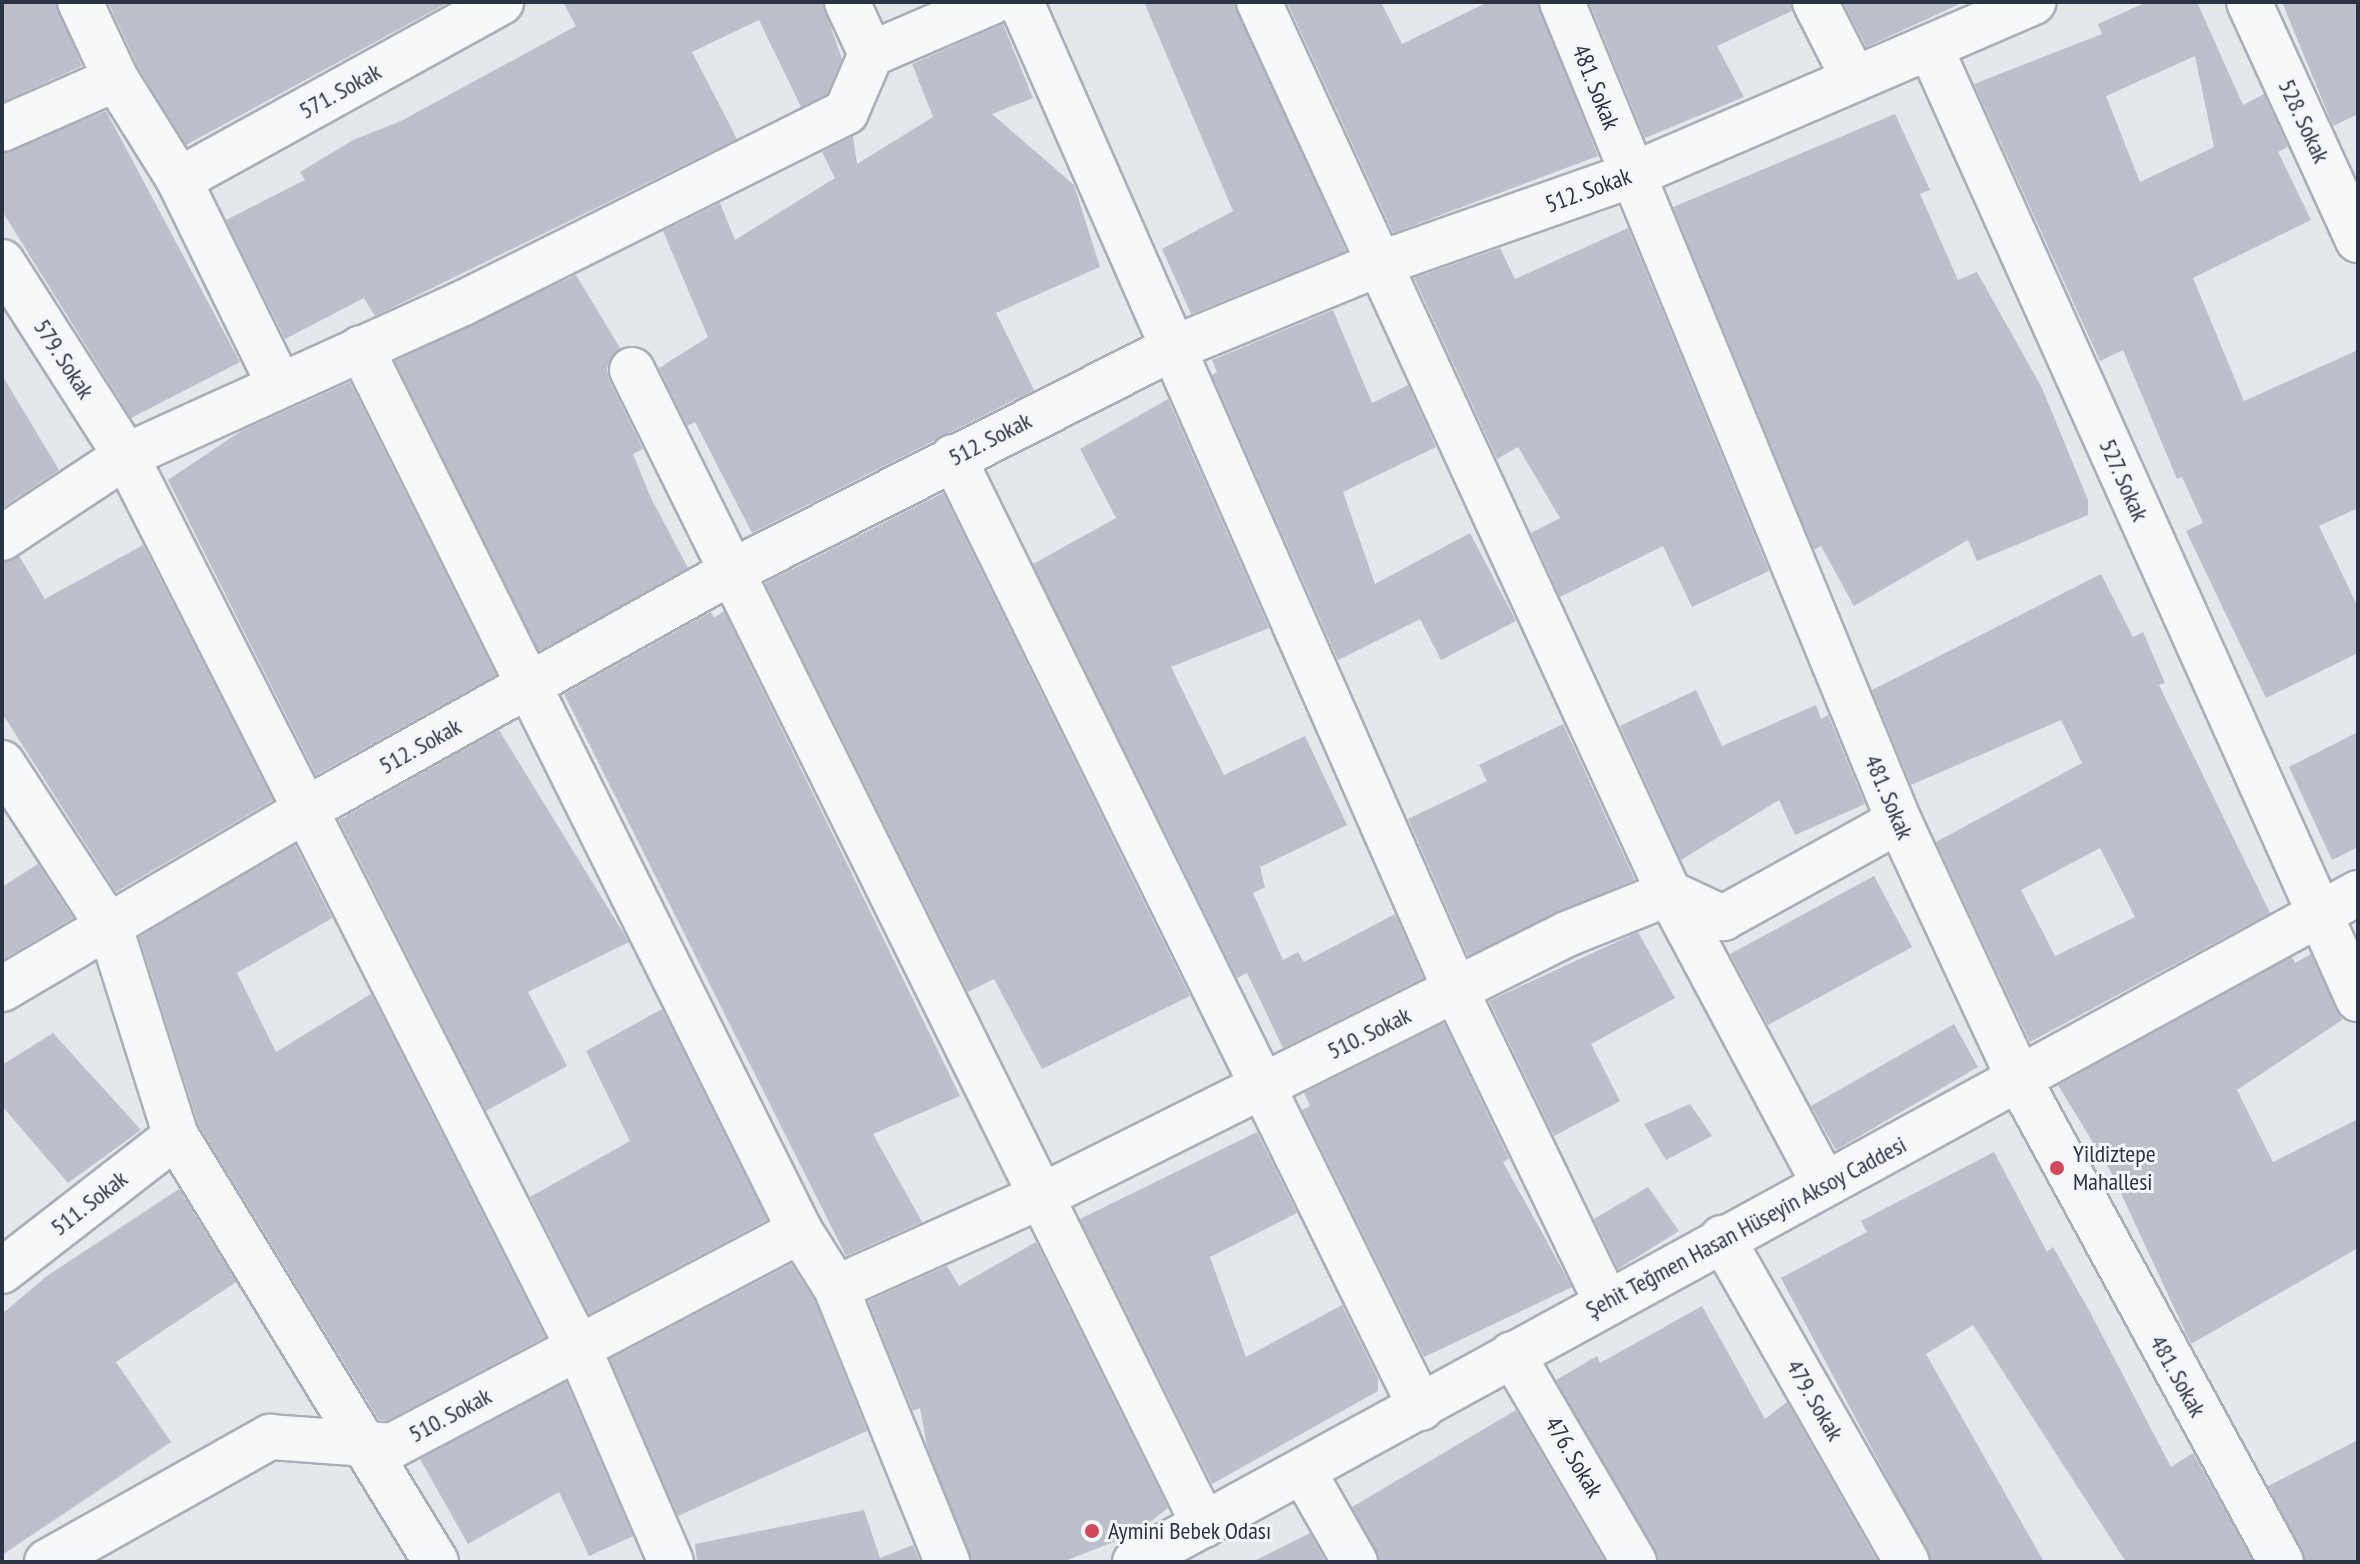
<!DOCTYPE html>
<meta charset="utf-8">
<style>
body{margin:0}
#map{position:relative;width:2360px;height:1564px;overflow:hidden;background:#e4e7ec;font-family:"PT Sans Narrow",sans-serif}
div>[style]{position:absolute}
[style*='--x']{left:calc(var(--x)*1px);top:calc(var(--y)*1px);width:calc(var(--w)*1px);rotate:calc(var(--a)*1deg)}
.building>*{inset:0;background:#bbc0ca}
.roads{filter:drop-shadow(2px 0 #a9aeb7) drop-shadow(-2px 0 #a9aeb7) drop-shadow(0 2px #a9aeb7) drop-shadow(0 -2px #a9aeb7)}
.minor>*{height:44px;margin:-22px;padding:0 22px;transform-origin:22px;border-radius:22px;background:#f7f8fa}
.dots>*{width:22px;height:22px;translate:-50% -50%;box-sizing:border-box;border:4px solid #f4f6f9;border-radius:50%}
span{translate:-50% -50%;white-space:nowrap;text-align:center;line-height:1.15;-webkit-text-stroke:6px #f4f6f9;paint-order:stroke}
.street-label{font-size:24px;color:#2b3445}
.poi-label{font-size:24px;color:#2b3445}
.left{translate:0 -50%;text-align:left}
.frame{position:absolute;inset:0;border:4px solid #2b3445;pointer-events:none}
</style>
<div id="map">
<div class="building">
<i style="clip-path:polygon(2px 2px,55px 2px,82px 66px,2px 102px)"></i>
<i style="clip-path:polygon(108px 2px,449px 2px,186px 145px,138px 67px)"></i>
<i style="clip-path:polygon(563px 2px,822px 2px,842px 59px,827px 94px,801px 107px,759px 20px,692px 52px,737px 139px,375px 316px,364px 298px,285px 339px,226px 220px,305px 180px,300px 172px,353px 140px,401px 121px,576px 26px)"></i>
<i style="clip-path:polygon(1144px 2px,1234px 2px,1346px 251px,1191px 314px,1162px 249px,1233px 211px)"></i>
<i style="clip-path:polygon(1287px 2px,1381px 2px,1402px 44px,1488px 2px,1538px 2px,1598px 156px,1393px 233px)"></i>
<i style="clip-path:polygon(1589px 2px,1790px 2px,1792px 11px,1717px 46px,1744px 97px,1645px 138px)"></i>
<i style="clip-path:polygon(1843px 2px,1964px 2px,1866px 47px)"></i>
<i style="clip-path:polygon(evenodd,2147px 2px,2197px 2px,2243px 105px,2264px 94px,2288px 147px,2278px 152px,2311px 220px,2193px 278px,2244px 401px,2358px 350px,2358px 508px,2319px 526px,2358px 607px,2358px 653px,2266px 698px,2186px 531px,2203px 523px,2182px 477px,2177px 479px,2123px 350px,2100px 361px,1974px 84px,2102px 34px,2098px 24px,2147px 2px,2195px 56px,2214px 147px,2140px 182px,2106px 96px,2195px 56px)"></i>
<i style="clip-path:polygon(2282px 2px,2358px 2px,2358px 114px,2333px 126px)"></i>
<i style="clip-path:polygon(1003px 24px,1033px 98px,992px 114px,1074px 185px,1100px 267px,996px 313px,1034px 390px,752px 533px,695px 422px,687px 426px,659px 368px,708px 337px,663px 231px,720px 203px,735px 240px,835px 178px,822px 152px,853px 136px,857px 164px,933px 117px,912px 64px)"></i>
<i style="clip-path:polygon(106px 111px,240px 362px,131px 418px,2px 211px,2px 154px)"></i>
<i style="clip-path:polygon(1895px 114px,1930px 190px,1920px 194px,1958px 280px,1977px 272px,2042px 388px,2088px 500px,2088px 515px,1977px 561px,1968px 540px,1854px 606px,1821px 546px,1814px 550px,1673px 207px)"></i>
<i style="clip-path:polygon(1628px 228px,1769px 571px,1692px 607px,1663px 546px,1560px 597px,1531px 533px,1560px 518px,1518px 447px,1497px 459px,1414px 278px,1500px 248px,1515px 279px)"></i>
<i style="clip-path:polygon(576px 275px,620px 348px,607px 368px,609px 380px,643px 449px,633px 454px,650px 496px,688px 568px,539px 651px,395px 361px)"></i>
<i style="clip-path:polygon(1333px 310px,1372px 403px,1408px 385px,1436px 447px,1343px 492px,1375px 584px,1470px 533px,1516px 621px,1441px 660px,1420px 619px,1338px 660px,1212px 375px,1217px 372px,1212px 360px)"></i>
<i style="clip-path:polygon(2px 375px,59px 470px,2px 508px)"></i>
<i style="clip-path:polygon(350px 382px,496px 675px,316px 775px,168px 480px,241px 431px)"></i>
<i style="clip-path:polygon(1168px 399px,1269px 628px,1171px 667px,1224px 775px,1305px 736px,1347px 825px,1260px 867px,1265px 887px,1253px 893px,1283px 960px,1298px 952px,1304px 962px,1395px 914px,1423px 978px,1283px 1048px,1247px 973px,1237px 978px,1033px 564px,1116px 518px,1080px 449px)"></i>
<i style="clip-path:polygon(943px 493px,1190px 996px,1042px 1069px,994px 979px,968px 992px,765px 583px)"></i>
<i style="clip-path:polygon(143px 545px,273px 800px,116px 892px,2px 713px,2px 563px,19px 556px,45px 599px)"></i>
<i style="clip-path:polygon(evenodd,2101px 574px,2133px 637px,2143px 632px,2165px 683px,2159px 685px,2270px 913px,2030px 1042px,1936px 842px,2082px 763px,2061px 720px,1911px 785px,1872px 690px,2101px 574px,2100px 848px,2135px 917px,2055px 956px,2021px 890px,2100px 848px)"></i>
<i style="clip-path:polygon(724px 611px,960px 1096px,873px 1134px,922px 1222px,846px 1256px,564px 694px,711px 612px,714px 618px)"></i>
<i style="clip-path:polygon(1696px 690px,1722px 746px,1816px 705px,1821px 719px,1828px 715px,1865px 804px,1795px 835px,1779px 800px,1681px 860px,1620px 726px)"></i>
<i style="clip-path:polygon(1563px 724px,1635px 880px,1468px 956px,1408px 819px,1487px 781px,1479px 765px)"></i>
<i style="clip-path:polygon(499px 730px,629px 942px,528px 992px,567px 1066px,486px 1111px,339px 820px)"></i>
<i style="clip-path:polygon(2358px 732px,2358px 847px,2332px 860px,2289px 767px)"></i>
<i style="clip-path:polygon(295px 845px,332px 918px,237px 973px,276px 1052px,371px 994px,545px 1337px,387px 1421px,379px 1420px,199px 1126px,139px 937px)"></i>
<i style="clip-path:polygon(38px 864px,73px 918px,2px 960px,2px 887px)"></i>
<i style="clip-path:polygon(1874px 876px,1912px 947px,1768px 1025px,1730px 954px)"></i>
<i style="clip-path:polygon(1638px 932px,1675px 998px,1591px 1044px,1620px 1101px,1554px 1136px,1489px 1001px)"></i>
<i style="clip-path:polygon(2311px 954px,2342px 1020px,2237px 1090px,2273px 1162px,2358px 1119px,2358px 1248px,2191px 1344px,2111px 1172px,2058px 1085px,2292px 957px,2295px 963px)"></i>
<i style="clip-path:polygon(662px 1009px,767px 1220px,589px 1314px,530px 1197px,630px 1141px,586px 1051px)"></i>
<i style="clip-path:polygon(1444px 1023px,1509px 1159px,1503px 1162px,1572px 1287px,1424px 1357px,1302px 1110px,1310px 1106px,1304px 1093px)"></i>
<i style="clip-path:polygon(1954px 1024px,1978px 1067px,1836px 1150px,1811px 1106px)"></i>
<i style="clip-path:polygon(53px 1033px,141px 1130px,68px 1183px,2px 1106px,2px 1065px)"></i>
<i style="clip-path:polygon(1690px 1104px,1712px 1136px,1666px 1160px,1644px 1124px)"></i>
<i style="clip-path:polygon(1257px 1132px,1297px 1213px,1210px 1257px,1246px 1357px,1342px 1305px,1378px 1378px,1378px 1391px,1212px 1484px,1080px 1219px)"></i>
<i style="clip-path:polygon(1994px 1152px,2047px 1252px,2053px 1247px,2091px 1314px,2171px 1467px,2193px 1453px,2253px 1562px,2126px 1562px,1973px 1325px,1926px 1354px,2044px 1562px,1932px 1562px,1781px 1278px,1867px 1232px,1861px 1221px)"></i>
<i style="clip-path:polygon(1648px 1187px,1679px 1231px,1618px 1269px,1594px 1219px)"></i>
<i style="clip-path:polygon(179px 1189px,236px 1282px,116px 1362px,171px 1442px,2px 1555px,2px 1314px,47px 1276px)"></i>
<i style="clip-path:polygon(1036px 1242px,1168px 1508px,1135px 1534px,1062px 1562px,971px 1562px,927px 1446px,920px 1408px,913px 1411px,868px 1301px,947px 1266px,959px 1286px)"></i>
<i style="clip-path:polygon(791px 1264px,814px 1299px,867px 1431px,678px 1516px,610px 1359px)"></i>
<i style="clip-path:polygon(1702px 1306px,1765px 1419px,1787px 1402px,1878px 1562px,1659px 1562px,1556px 1380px,1597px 1356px,1600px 1363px)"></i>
<i style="clip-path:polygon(566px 1382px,633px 1536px,589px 1556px,559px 1492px,468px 1544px,420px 1459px)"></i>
<i style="clip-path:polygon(1516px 1410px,1605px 1562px,1380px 1562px,1352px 1507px)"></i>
<i style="clip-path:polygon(2358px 1440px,2358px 1562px,2306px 1562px,2268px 1486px)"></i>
<i style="clip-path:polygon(864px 1510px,880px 1558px,913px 1545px,920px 1562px,697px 1562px,695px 1544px)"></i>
<i style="clip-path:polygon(1310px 1533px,1326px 1562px,1252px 1562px)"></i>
</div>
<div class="roads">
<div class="minor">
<i style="--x:80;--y:2;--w:85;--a:64.9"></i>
<i style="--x:116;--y:79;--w:119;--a:58"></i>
<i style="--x:179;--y:180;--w:229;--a:63.9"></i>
<i style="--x:1021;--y:2;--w:1080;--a:66.26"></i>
<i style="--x:1456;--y:991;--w:347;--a:64.2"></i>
<i style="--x:1259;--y:2;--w:981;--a:65.29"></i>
<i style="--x:1669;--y:893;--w:327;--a:61.9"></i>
<i style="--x:1562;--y:2;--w:886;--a:67.63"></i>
<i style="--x:1899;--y:821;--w:289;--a:65"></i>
<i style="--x:2021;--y:1083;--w:545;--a:61.51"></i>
<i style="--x:1815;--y:2;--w:86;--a:63.1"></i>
<i style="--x:2249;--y:2;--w:262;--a:65.4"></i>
<i style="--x:1930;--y:47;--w:1044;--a:65.79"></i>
<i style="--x:871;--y:54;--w:132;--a:-23.3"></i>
<i style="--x:2;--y:129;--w:124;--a:-23.7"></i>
<i style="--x:179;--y:180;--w:368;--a:-28.9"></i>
<i style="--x:2;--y:262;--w:230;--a:57.4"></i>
<i style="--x:126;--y:456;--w:999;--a:63.1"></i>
<i style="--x:578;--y:1347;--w:234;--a:66.6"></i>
<i style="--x:361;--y:348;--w:986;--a:63.56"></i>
<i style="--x:800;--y:1231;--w:67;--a:57.7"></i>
<i style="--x:836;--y:1288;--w:296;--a:67.9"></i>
<i style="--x:632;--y:370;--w:1289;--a:63.65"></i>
<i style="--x:953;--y:457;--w:1060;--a:63.8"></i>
<i style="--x:2;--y:538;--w:149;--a:-33.5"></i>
<i style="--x:126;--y:456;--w:370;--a:-24.4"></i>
<i style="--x:463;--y:303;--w:428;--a:-26.5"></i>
<i style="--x:846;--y:112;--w:63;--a:-66.7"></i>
<i style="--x:871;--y:54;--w:57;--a:-114.8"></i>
<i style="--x:2;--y:763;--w:199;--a:56.9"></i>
<i style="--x:111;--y:930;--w:216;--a:72.5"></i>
<i style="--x:176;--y:1136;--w:499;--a:58.6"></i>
<i style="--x:2;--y:989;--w:354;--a:-30.5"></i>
<i style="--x:307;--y:809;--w:490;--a:-29.2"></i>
<i style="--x:735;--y:570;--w:487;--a:-26.9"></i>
<i style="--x:1169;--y:350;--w:227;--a:-22.3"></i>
<i style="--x:1379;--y:264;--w:268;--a:-19.4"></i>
<i style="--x:1632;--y:175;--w:437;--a:-23.3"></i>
<i style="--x:1722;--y:1238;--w:373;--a:60.3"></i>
<i style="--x:2;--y:1271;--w:220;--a:-37.8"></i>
<i style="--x:836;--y:1288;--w:228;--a:-24.1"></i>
<i style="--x:1044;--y:1195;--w:585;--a:-26.52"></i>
<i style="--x:1567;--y:934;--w:110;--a:-21.9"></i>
<i style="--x:1669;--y:893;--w:60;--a:24.8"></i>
<i style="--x:1723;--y:918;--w:201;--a:-28.9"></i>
<i style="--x:1512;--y:1354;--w:241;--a:59.6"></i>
<i style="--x:1303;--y:1471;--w:105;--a:60.3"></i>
<i style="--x:47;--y:1562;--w:256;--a:-29.3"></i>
<i style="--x:270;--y:1437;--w:122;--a:4.2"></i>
<i style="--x:392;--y:1446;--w:461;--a:-27.8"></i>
<i style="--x:1135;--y:1562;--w:1394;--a:-28.68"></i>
</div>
</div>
<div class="dots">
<i style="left:2057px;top:1168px;background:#d1495b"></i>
<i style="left:1092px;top:1531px;background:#d1495b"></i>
</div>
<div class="street-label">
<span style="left:1596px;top:87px;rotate:68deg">481. Sokak</span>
<span style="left:340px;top:91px;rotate:-29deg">571. Sokak</span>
<span style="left:2304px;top:121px;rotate:65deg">528. Sokak</span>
<span style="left:1588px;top:190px;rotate:-20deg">512. Sokak</span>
<span style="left:64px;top:359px;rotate:57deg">579. Sokak</span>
<span style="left:990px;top:439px;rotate:-27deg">512. Sokak</span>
<span style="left:2124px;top:480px;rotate:66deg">527. Sokak</span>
<span style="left:420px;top:746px;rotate:-29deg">512. Sokak</span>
<span style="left:1889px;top:797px;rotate:67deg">481. Sokak</span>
<span style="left:1369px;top:1033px;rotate:-26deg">510. Sokak</span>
<span style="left:89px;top:1203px;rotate:-38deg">511. Sokak</span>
<span style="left:1746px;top:1227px;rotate:-28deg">Şehit Teğmen Hasan Hüseyin Aksoy Caddesi</span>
<span style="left:2178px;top:1376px;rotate:61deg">481. Sokak</span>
<span style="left:1815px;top:1400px;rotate:60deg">479. Sokak</span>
<span style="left:450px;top:1415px;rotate:-28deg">510. Sokak</span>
<span style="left:1574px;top:1457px;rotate:59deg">476. Sokak</span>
</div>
<div class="poi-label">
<span class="left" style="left:2073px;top:1168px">Yildiztepe<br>Mahallesi</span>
<span class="left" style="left:1108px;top:1531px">Aymini Bebek Odası</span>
</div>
<div class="frame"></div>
</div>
